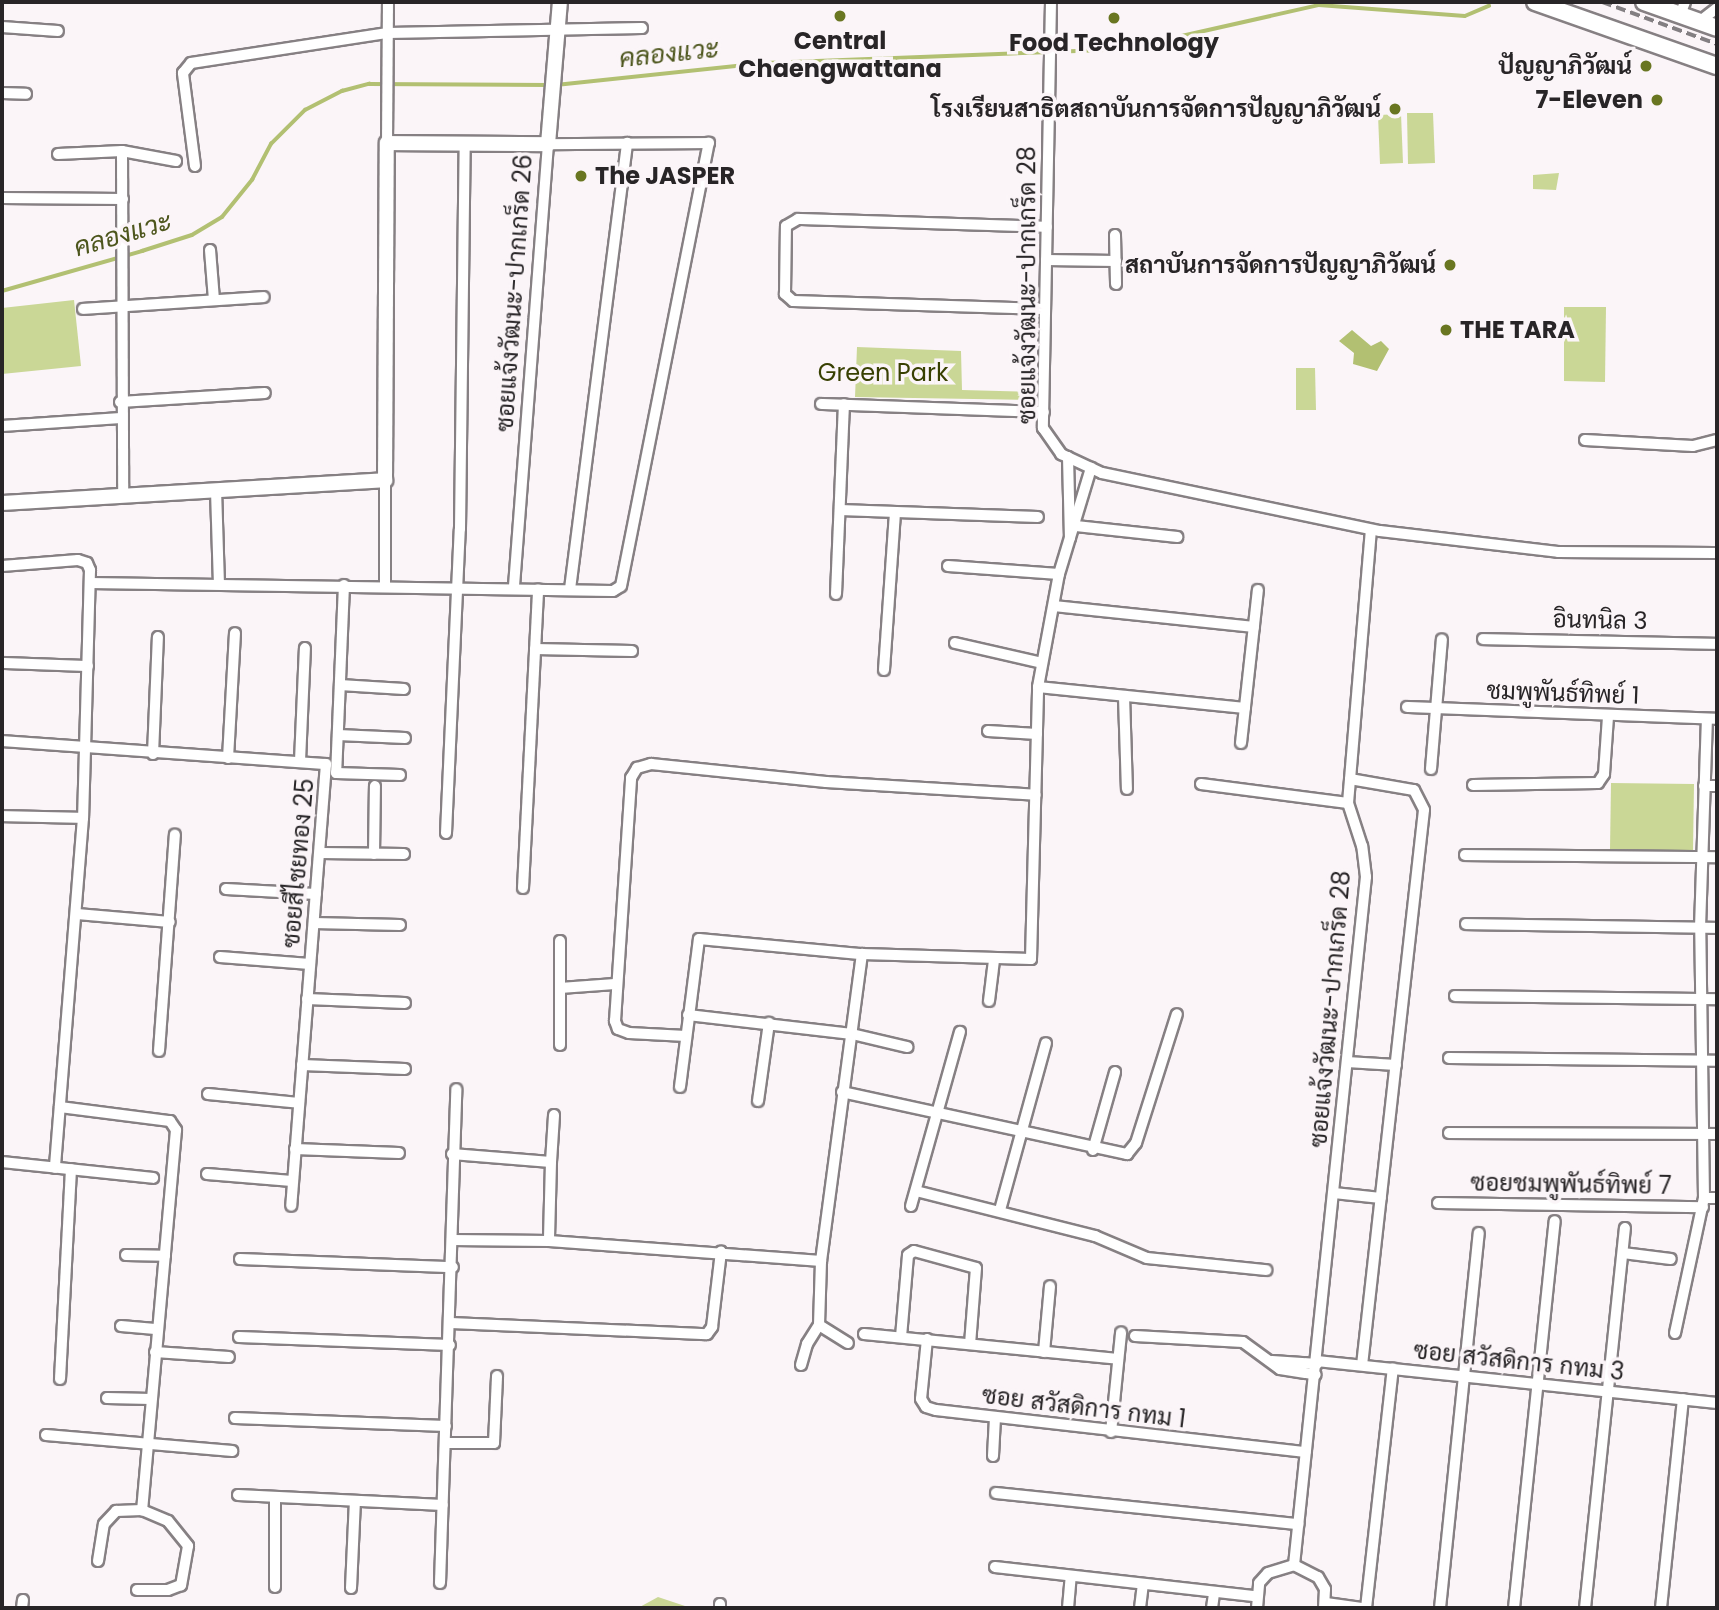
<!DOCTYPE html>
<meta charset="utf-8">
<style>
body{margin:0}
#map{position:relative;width:1719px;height:1610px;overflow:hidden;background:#fbf5f8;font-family:Poppins,Sarabun,sans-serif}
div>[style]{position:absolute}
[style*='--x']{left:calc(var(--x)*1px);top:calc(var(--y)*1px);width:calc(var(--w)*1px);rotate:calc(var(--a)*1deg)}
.green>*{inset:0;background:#cad796}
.water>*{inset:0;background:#b2c072}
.stream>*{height:3.5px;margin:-1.75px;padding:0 1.75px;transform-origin:1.75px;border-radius:1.75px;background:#b2c072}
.roads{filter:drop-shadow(2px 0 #868083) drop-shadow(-2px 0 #868083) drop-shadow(0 2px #868083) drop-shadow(0 -2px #868083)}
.street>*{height:10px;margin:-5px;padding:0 5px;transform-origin:5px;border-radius:5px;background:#fff}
.secondary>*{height:14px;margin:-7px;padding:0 7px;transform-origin:7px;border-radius:7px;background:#fff}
.primary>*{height:16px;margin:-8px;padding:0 8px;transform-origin:8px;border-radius:8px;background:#fff}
.rail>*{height:3.5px;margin-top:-1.75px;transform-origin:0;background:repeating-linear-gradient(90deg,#837f82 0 10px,transparent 0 15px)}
.dots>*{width:19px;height:19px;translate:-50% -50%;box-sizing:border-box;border:4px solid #fbf5f8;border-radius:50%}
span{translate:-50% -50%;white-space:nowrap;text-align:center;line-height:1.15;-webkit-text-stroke:7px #fbf5f8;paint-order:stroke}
.poi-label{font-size:24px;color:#282527;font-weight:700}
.right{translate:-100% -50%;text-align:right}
.left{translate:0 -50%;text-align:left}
.street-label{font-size:24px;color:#282527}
.park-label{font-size:24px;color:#384002}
.water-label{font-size:26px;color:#4d561d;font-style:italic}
.frame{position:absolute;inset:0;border:4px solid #282527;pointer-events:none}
</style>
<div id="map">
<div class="green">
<i style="clip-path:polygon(1407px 113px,1433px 113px,1435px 163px,1408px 164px)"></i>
<i style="clip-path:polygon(1401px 114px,1403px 163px,1380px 164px,1378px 115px)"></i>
<i style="clip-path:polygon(1559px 173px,1556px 190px,1533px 189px,1533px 175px)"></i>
<i style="clip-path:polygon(74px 300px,81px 366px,2px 374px,2px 308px)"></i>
<i style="clip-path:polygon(1564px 307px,1606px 307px,1605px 382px,1564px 381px)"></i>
<i style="clip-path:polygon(857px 347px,961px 351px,962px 390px,1040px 392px,1039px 400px,855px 397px)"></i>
<i style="clip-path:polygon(1296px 368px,1315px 368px,1316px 410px,1296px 410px)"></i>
<i style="clip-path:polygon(1611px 783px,1694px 784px,1693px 851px,1610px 850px)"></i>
<i style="clip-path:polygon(658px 1597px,685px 1606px,686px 1608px,638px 1608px)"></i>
</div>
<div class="water">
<i style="clip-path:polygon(1352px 330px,1371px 346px,1381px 341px,1389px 349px,1377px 371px,1353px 364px,1354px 353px,1339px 341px)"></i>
</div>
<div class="stream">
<i style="--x:556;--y:85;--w:210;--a:-6"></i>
<i style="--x:765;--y:63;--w:359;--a:-2.2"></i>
<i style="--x:1124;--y:49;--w:200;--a:-12.7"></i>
<i style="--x:1319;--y:5;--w:146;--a:4.3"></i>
<i style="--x:1465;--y:16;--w:26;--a:-23"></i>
<i style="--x:2;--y:291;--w:146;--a:-15.9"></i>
<i style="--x:142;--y:251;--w:52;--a:-17.7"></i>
<i style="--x:192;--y:235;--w:35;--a:-31"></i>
<i style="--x:222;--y:217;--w:48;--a:-51"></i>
<i style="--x:252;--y:180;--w:41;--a:-62.2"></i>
<i style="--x:271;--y:144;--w:48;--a:-45"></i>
<i style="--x:305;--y:110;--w:42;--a:-27.2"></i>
<i style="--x:342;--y:91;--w:28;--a:-15"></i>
<i style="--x:369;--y:84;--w:179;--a:0.3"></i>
</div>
<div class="roads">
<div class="street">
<i style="--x:1051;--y:2;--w:426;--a:91.1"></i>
<i style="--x:1043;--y:428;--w:32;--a:55"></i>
<i style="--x:1061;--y:454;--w:45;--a:24.9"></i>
<i style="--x:1102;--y:473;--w:284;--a:11.8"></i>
<i style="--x:1380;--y:531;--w:179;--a:6.7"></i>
<i style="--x:1558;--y:552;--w:157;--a:0.4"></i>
<i style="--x:1680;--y:15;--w:14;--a:-69"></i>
<i style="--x:1699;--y:22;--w:23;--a:-38"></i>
<i style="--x:2;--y:27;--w:56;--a:4.1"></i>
<i style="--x:2;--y:93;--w:24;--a:2"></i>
<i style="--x:387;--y:143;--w:141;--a:-89.6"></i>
<i style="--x:122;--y:151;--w:344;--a:89.8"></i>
<i style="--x:58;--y:154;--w:64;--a:-2.7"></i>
<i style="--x:122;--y:151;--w:55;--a:10.5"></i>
<i style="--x:195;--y:166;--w:94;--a:-97.4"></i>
<i style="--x:183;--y:73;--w:13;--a:-51"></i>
<i style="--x:191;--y:63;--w:199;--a:-8.7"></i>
<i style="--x:388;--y:33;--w:254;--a:-1.1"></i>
<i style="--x:2;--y:198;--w:121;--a:0.5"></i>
<i style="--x:1115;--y:235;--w:49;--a:88.8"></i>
<i style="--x:210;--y:250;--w:50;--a:85.4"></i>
<i style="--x:1046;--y:260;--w:70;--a:0.8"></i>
<i style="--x:83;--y:309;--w:181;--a:-3.8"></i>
<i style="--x:1045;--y:309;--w:252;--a:-178.2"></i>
<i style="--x:793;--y:301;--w:11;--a:-139"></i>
<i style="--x:785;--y:294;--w:68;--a:-89.2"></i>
<i style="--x:786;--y:226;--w:14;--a:-30"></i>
<i style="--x:798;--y:219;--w:249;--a:1.8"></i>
<i style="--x:120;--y:402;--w:145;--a:-3.6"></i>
<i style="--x:821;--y:404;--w:223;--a:2.1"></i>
<i style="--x:2;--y:426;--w:119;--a:-3.8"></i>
<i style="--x:1585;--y:440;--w:108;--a:3.2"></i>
<i style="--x:1693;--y:446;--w:25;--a:-14"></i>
<i style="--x:1068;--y:457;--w:81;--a:88.6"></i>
<i style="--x:216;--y:490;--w:94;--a:88.2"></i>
<i style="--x:840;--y:510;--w:198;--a:2"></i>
<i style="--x:1076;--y:526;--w:102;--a:6.2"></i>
<i style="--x:2;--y:566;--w:76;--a:-4.5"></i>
<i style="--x:78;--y:560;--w:9;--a:18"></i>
<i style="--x:87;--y:563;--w:8;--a:67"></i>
<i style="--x:90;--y:570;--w:248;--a:91.6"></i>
<i style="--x:83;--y:818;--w:351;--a:94.6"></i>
<i style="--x:948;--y:566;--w:111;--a:4.1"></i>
<i style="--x:90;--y:583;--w:523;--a:0.88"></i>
<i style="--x:613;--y:591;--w:9;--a:-32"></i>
<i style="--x:621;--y:586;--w:452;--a:-78.8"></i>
<i style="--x:709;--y:143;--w:161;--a:179.6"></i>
<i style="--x:548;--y:144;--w:444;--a:94.4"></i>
<i style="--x:344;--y:585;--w:188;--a:92.4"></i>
<i style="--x:336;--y:773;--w:64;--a:1.8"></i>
<i style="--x:385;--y:586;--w:106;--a:-90"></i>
<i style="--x:570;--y:589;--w:450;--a:-82.7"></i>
<i style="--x:836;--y:594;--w:190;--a:-87.6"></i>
<i style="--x:1054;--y:606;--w:201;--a:6"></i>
<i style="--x:1483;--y:639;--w:234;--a:1.2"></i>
<i style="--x:955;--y:643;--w:89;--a:12.9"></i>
<i style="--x:535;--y:649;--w:97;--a:1.2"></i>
<i style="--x:2;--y:663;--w:86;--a:2"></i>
<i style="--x:884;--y:670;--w:157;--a:-86"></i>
<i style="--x:340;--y:685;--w:64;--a:3.6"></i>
<i style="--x:1038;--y:687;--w:208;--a:5.8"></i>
<i style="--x:1124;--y:696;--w:93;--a:88.2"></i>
<i style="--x:1407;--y:707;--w:310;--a:2.2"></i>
<i style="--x:988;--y:731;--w:49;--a:3.5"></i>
<i style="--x:338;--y:735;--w:67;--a:2.6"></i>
<i style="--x:2;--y:741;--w:325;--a:4.1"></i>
<i style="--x:326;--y:764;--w:443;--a:94.5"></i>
<i style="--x:1241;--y:743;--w:154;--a:-83.7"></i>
<i style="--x:153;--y:754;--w:117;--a:-87.6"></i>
<i style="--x:228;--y:758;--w:125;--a:-86.8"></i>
<i style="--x:300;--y:761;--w:113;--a:-87.5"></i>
<i style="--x:1431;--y:769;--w:130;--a:-85.2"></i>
<i style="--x:1350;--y:779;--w:65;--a:9.8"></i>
<i style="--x:1414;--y:790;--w:22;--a:63"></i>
<i style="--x:1424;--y:810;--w:558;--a:96.37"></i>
<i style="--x:1201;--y:784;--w:148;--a:7.4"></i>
<i style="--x:1473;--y:785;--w:125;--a:-0.9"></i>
<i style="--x:1598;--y:783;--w:11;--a:-56"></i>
<i style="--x:1604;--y:774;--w:57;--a:-86"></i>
<i style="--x:1704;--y:786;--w:13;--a:0"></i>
<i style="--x:2;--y:816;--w:81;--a:1.4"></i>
<i style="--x:446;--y:833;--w:304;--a:-87.4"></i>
<i style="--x:460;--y:529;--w:384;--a:-89.3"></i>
<i style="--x:321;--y:853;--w:83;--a:0.7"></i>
<i style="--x:374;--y:854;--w:68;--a:-89.2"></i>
<i style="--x:1465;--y:855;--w:252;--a:0.5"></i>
<i style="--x:523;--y:888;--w:299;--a:-87.1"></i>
<i style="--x:226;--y:889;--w:90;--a:3.2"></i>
<i style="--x:77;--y:914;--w:93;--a:4.9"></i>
<i style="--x:314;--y:923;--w:86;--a:1.3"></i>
<i style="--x:1466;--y:924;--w:251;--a:0.9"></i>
<i style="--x:560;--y:941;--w:104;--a:90"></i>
<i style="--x:220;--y:957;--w:90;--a:4.4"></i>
<i style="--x:560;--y:988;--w:55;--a:-4.2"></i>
<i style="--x:1455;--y:996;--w:262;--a:0.7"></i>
<i style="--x:307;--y:999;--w:98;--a:2.3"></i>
<i style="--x:989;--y:1001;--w:41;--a:-83"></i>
<i style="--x:688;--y:1015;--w:165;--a:6.6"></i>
<i style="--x:852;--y:1034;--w:57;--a:13.3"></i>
<i style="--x:686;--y:1036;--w:57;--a:-177"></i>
<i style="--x:629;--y:1033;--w:12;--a:-160"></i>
<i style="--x:618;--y:1029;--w:9;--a:-111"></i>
<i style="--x:615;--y:1021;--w:244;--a:-86.2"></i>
<i style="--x:631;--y:778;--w:12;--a:-59"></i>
<i style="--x:637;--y:768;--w:15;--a:-16"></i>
<i style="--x:651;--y:764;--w:176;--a:5.9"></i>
<i style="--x:826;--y:782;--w:210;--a:3.5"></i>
<i style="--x:159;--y:1051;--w:217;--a:-85.8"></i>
<i style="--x:1449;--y:1058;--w:268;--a:0.6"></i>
<i style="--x:1347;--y:1062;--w:49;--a:3.5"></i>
<i style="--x:302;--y:1065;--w:103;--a:2.2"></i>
<i style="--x:680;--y:1087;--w:149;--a:-82.7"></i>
<i style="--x:699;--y:939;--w:164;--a:5.3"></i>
<i style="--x:862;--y:954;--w:169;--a:1.7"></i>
<i style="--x:1031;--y:959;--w:272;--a:-88.5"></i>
<i style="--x:1038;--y:687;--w:115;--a:-79.5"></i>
<i style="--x:1059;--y:574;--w:111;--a:-73.2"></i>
<i style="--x:842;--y:1092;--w:292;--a:12.3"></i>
<i style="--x:1127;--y:1154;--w:14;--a:-51"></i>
<i style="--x:1136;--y:1143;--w:135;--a:-72.4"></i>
<i style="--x:208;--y:1094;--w:91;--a:5.6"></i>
<i style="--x:758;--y:1101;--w:79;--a:-82"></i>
<i style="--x:60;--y:1107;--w:111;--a:7.3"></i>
<i style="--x:170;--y:1121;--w:11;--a:56"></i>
<i style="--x:176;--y:1130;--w:382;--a:95.1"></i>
<i style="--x:1449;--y:1133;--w:268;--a:0.2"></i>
<i style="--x:295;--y:1149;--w:104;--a:2.2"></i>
<i style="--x:1093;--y:1150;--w:81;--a:-74.2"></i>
<i style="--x:452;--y:1154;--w:99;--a:4.6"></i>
<i style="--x:551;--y:1162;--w:79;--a:91.5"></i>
<i style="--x:2;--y:1162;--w:152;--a:6"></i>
<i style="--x:551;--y:1162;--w:47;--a:-86.3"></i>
<i style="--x:207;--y:1174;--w:85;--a:4.7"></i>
<i style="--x:916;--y:1191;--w:185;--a:14.1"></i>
<i style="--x:1095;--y:1236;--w:56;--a:22.9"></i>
<i style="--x:1147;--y:1258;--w:120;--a:5.8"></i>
<i style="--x:1334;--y:1193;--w:47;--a:6.1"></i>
<i style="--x:1704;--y:1198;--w:13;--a:0"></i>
<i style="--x:1438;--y:1203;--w:265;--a:0.9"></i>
<i style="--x:911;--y:1206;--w:181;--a:-74.3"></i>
<i style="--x:1000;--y:1210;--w:173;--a:-74.6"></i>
<i style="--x:452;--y:1240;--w:97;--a:0.6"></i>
<i style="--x:549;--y:1241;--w:273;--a:4.2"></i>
<i style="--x:1623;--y:1253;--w:48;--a:7.1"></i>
<i style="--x:126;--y:1255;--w:39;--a:1"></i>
<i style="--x:240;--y:1259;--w:213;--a:2.2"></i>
<i style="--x:451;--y:1323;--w:256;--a:2.5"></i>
<i style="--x:707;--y:1334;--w:9;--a:-54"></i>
<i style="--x:712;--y:1327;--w:76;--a:-83.2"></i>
<i style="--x:819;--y:1325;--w:34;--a:32"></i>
<i style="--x:121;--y:1326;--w:37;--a:5"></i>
<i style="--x:1675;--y:1333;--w:138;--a:-77.9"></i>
<i style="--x:1704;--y:1198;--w:270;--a:-90.8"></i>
<i style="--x:1700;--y:928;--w:209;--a:-88.1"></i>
<i style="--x:864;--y:1334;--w:255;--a:5.6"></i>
<i style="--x:1135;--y:1336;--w:108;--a:3.2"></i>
<i style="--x:1243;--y:1342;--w:46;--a:36.1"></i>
<i style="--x:1280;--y:1369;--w:36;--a:9"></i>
<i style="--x:239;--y:1337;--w:211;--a:2.2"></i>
<i style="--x:901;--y:1337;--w:82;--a:-85.1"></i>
<i style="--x:908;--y:1255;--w:7;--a:-34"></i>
<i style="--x:914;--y:1251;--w:64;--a:15.3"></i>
<i style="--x:976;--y:1268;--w:76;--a:94.5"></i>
<i style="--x:927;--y:1339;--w:60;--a:95.7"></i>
<i style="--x:921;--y:1399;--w:9;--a:58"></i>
<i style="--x:926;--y:1407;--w:10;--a:17"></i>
<i style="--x:936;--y:1410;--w:372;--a:6.5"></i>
<i style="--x:155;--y:1352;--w:74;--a:3.9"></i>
<i style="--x:1044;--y:1352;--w:66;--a:-84.8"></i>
<i style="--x:1272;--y:1361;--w:45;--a:3.8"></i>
<i style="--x:1317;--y:1361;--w:402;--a:6"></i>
<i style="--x:801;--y:1365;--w:22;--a:-74"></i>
<i style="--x:807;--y:1344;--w:22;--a:-58"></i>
<i style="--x:819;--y:1325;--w:64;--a:-88.2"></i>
<i style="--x:821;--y:1261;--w:310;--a:-82.4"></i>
<i style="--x:60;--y:1379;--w:210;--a:-87"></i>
<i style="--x:107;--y:1398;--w:44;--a:1.3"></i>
<i style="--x:235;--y:1418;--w:211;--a:2.2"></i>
<i style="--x:1111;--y:1432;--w:100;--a:-84.2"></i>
<i style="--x:46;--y:1435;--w:187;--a:4.9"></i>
<i style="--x:445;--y:1443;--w:49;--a:0"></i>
<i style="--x:494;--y:1443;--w:67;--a:-87.4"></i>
<i style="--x:993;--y:1456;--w:38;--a:-87"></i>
<i style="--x:996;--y:1493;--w:304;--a:5.9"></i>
<i style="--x:238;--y:1495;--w:205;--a:2.8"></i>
<i style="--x:98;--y:1561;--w:37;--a:-81"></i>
<i style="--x:104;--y:1524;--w:18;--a:-47"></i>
<i style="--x:116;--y:1511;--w:26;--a:-2"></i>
<i style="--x:142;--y:1510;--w:28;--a:23"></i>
<i style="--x:168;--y:1521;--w:32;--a:51"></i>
<i style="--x:188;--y:1546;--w:40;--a:100"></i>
<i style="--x:181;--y:1585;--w:14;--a:159"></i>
<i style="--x:168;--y:1590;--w:31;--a:180"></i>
<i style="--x:1294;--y:1565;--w:692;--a:-84.03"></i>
<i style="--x:1366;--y:877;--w:31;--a:-97"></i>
<i style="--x:1362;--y:846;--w:45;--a:-108"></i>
<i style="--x:1348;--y:803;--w:274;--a:-85.2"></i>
<i style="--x:995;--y:1567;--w:262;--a:6.4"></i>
<i style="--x:440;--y:1583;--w:494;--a:-88.1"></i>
<i style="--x:275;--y:1587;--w:90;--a:-90"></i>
<i style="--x:351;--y:1588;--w:87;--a:-87.4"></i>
<i style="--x:1326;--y:1603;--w:36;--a:8"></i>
<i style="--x:720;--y:1604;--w:4;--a:90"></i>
<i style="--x:22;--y:1608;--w:8;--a:-83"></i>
<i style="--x:1068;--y:1608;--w:32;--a:-85"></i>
<i style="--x:1140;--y:1608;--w:23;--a:-83"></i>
<i style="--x:1212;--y:1608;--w:15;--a:-82"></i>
<i style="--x:1257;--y:1608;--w:25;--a:-85"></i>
<i style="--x:1259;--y:1583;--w:13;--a:-48"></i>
<i style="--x:1268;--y:1573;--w:27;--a:-17"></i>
<i style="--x:1294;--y:1565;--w:27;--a:27"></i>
<i style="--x:1318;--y:1577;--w:14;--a:60"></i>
<i style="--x:1325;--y:1589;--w:19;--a:93"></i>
<i style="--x:1366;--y:1608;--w:241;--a:-83.6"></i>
<i style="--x:1440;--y:1608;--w:377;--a:-84.1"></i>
<i style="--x:1514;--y:1608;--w:389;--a:-84"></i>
<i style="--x:1585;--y:1608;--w:382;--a:-84"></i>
<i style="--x:1661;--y:1608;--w:210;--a:-84"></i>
</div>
<div class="secondary">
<i style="--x:2;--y:503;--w:384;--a:-3.4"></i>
<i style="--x:385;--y:480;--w:337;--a:-89.7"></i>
<i style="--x:387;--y:143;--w:161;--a:0.4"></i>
<i style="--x:548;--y:144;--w:143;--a:-85.2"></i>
</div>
<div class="primary">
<i style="--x:1535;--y:2;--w:193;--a:19.4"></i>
<i style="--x:1644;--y:2;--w:77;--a:19.6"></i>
</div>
</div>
<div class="rail">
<i style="--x:1602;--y:2;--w:122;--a:20.1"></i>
</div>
<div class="dots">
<i style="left:840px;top:16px;background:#697621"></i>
<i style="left:1114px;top:18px;background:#697621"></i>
<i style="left:1646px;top:66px;background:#697621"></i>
<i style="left:1657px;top:100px;background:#697621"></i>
<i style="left:1395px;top:109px;background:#697621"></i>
<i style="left:581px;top:176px;background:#697621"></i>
<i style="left:1450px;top:265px;background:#697621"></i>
<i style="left:1446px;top:330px;background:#697621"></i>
</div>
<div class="poi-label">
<span style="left:840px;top:55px">Central<br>Chaengwattana</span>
<span style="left:1114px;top:43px">Food Technology</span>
<span class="right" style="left:1632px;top:66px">ปัญญาภิวัฒน์</span>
<span class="right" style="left:1643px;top:100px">7-Eleven</span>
<span class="right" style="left:1381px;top:109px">โรงเรียนสาธิตสถาบันการจัดการปัญญาภิวัฒน์</span>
<span class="left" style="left:595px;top:176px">The JASPER</span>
<span class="right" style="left:1436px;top:265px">สถาบันการจัดการปัญญาภิวัฒน์</span>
<span class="left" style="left:1460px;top:330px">THE TARA</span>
</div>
<div class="street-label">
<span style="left:1027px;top:285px;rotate:-90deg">ซอยแจ้งวัฒนะ-ปากเกร็ด 28</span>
<span style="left:514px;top:293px;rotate:-86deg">ซอยแจ้งวัฒนะ-ปากเกร็ด 26</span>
<span style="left:1600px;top:620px;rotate:1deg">อินทนิล 3</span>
<span style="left:1563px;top:693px;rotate:2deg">ชมพูพันธ์ทิพย์ 1</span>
<span style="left:298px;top:863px;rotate:-85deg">ซอยสีไชยทอง 25</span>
<span style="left:1330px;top:1009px;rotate:-85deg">ซอยแจ้งวัฒนะ-ปากเกร็ด 28</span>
<span style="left:1571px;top:1184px;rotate:1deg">ซอยชมพูพันธ์ทิพย์ 7</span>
<span style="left:1519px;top:1361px;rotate:6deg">ซอย สวัสดิการ กทม 3</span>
<span style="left:1084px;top:1407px;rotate:7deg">ซอย สวัสดิการ กทม 1</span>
</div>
<div class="park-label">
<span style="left:883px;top:373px">Green Park</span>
</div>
<div class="water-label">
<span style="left:669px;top:54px;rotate:-6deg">คลองแวะ</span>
<span style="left:123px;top:235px;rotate:-16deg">คลองแวะ</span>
</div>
<div class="frame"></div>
</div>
